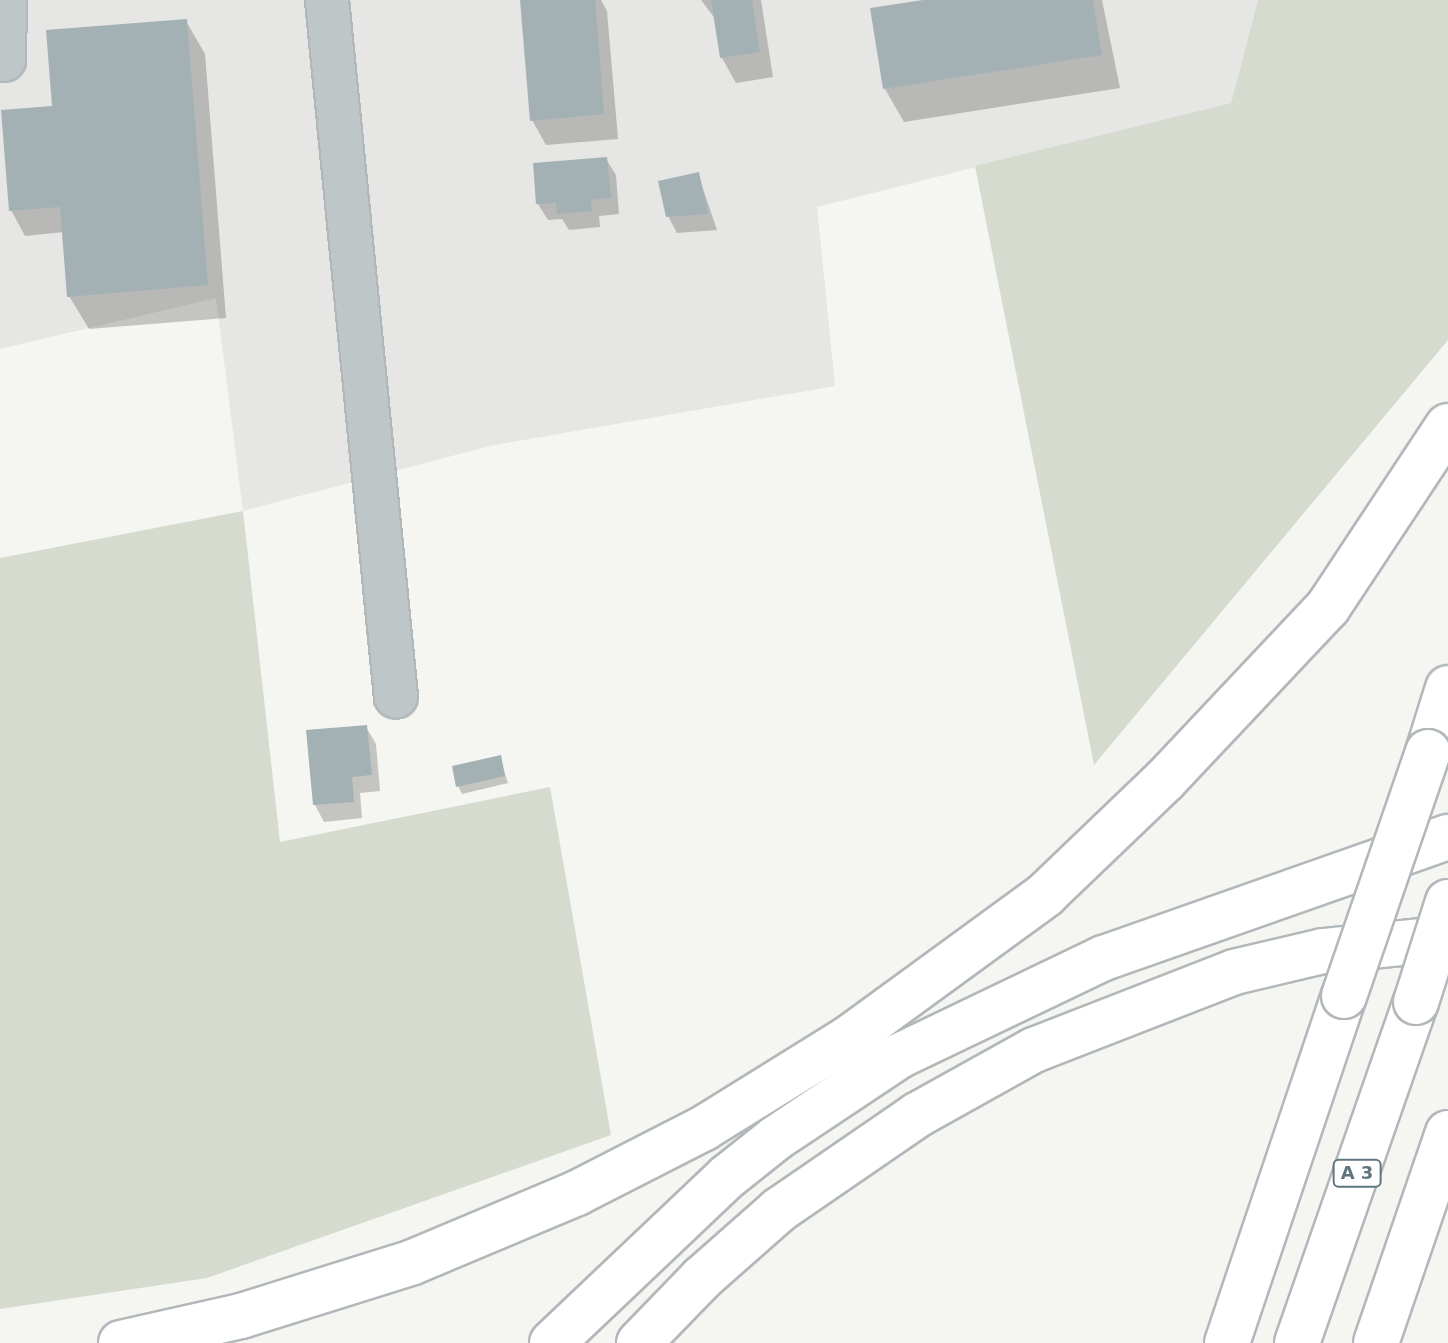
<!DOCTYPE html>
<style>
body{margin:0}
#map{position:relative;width:1448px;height:1343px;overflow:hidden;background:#f5f5f1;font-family:"DejaVu Sans",sans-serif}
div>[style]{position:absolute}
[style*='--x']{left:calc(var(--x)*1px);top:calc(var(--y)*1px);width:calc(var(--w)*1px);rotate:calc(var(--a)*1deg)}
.built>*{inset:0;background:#e6e6e5}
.green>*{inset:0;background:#d6dbd0}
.shadow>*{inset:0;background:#0003}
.building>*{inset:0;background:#a4b1b4}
.roads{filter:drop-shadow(2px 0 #b2b8ba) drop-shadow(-2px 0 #b2b8ba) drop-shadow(0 2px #b2b8ba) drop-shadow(0 -2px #b2b8ba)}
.minor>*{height:42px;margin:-21px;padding:0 21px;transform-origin:21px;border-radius:21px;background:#bfc6c8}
.highway>*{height:44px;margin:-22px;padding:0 22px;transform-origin:22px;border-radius:22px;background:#fff}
.bridges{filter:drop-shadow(2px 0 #b2b8ba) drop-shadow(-2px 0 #b2b8ba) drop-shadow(0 2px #b2b8ba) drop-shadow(0 -2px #b2b8ba)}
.highway-bridge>*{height:44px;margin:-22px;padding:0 22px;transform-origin:22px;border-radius:22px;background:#fff}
span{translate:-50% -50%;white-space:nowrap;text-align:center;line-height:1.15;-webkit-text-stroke:8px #fff;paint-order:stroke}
.shield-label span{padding:2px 6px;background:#fff;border:2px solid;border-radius:6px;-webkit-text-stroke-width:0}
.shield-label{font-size:18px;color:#5e777e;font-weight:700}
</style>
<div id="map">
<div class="built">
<i style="clip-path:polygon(0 0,1258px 0,1231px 103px,817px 207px,835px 386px,490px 446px,243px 511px,216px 298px,0 349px)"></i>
</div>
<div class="green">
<i style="clip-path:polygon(1258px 0,1448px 0,1448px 340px,1094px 765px,975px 166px,1231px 103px)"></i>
<i style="clip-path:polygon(243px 511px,280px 842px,550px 787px,611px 1135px,207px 1278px,0 1309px,0 558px)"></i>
</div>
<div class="shadow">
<i style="clip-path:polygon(522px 0,601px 0,607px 11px,618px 139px,546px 145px,532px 120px)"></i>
<i style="clip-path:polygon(701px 0,761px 0,773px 77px,736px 83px,722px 58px,716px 20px)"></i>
<i style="clip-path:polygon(936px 0,1102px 0,1120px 88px,904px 122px,885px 89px)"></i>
<i style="clip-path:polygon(186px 21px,205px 54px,226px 318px,89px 329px,69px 296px,64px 232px,25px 236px,11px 210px,55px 115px)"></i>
<i style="clip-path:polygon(606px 159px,616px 175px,619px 214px,599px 216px,600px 227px,569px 230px,562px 219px,548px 220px,538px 204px)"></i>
<i style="clip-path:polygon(698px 174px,717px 230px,677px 233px,668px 216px)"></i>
<i style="clip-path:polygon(366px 727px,376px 744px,380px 791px,360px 793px,362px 818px,324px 822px,315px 805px,308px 732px)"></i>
<i style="clip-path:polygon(500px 758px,508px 783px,462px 794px,458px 786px)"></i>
</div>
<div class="building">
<i style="clip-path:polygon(520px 0,595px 0,604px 114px,530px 121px)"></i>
<i style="clip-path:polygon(711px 0,752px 0,760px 52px,720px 58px)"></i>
<i style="clip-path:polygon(923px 0,1093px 0,1102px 55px,883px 89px,870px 8px)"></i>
<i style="clip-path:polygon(187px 19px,208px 285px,67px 297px,60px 207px,9px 211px,1px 110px,52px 106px,46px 30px)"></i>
<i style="clip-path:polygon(607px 157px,611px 198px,591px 200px,592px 211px,557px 214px,556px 203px,536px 204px,533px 163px)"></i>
<i style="clip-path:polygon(699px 172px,708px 214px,666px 217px,658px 181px)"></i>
<i style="clip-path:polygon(367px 725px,372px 775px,352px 777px,354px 802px,313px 805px,306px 730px)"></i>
<i style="clip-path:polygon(501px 755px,505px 776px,456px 787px,452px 766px)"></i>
</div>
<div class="roads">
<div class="minor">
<i style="--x:327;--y:0;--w:700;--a:84.35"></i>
<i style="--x:4;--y:60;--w:60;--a:-89"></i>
</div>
<div class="highway">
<i style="--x:1428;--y:752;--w:67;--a:-72.6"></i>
<i style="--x:121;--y:1343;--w:123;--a:-12.7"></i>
<i style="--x:241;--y:1316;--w:180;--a:-17.4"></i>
<i style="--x:413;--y:1262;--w:178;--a:-22.8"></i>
<i style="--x:577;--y:1193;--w:143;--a:-27.1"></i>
<i style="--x:704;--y:1128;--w:171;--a:-31.8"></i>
<i style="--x:849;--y:1038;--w:243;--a:-36.1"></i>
<i style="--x:1045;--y:895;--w:166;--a:-43.8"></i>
<i style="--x:1165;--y:780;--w:238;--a:-46.7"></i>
<i style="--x:1328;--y:607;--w:217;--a:-56.5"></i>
<i style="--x:552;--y:1343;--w:241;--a:-43.5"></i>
<i style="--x:727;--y:1177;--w:63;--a:-38.5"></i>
<i style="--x:776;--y:1138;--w:148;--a:-33.7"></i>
<i style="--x:899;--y:1056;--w:227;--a:-25.6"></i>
<i style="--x:1104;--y:958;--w:365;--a:-19.4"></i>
<i style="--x:639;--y:1343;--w:91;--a:-45.9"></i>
<i style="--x:702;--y:1278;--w:103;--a:-41.4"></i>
<i style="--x:779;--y:1210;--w:168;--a:-34.5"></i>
<i style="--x:917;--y:1115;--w:134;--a:-29.1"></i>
<i style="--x:1034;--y:1050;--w:215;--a:-21.3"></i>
<i style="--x:1234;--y:972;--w:91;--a:-13.3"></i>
<i style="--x:1323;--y:951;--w:126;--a:-5.9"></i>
<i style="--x:1227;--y:1343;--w:366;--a:-71.4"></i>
<i style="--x:1297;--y:1343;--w:361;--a:-70.8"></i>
<i style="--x:1376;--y:1343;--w:222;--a:-71.1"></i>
</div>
</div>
<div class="bridges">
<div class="highway-bridge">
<i style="--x:1344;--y:996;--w:258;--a:-71"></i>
<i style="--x:1416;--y:1002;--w:105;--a:-72.3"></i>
</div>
</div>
<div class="shield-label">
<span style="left:1357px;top:1173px">A 3</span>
</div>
</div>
